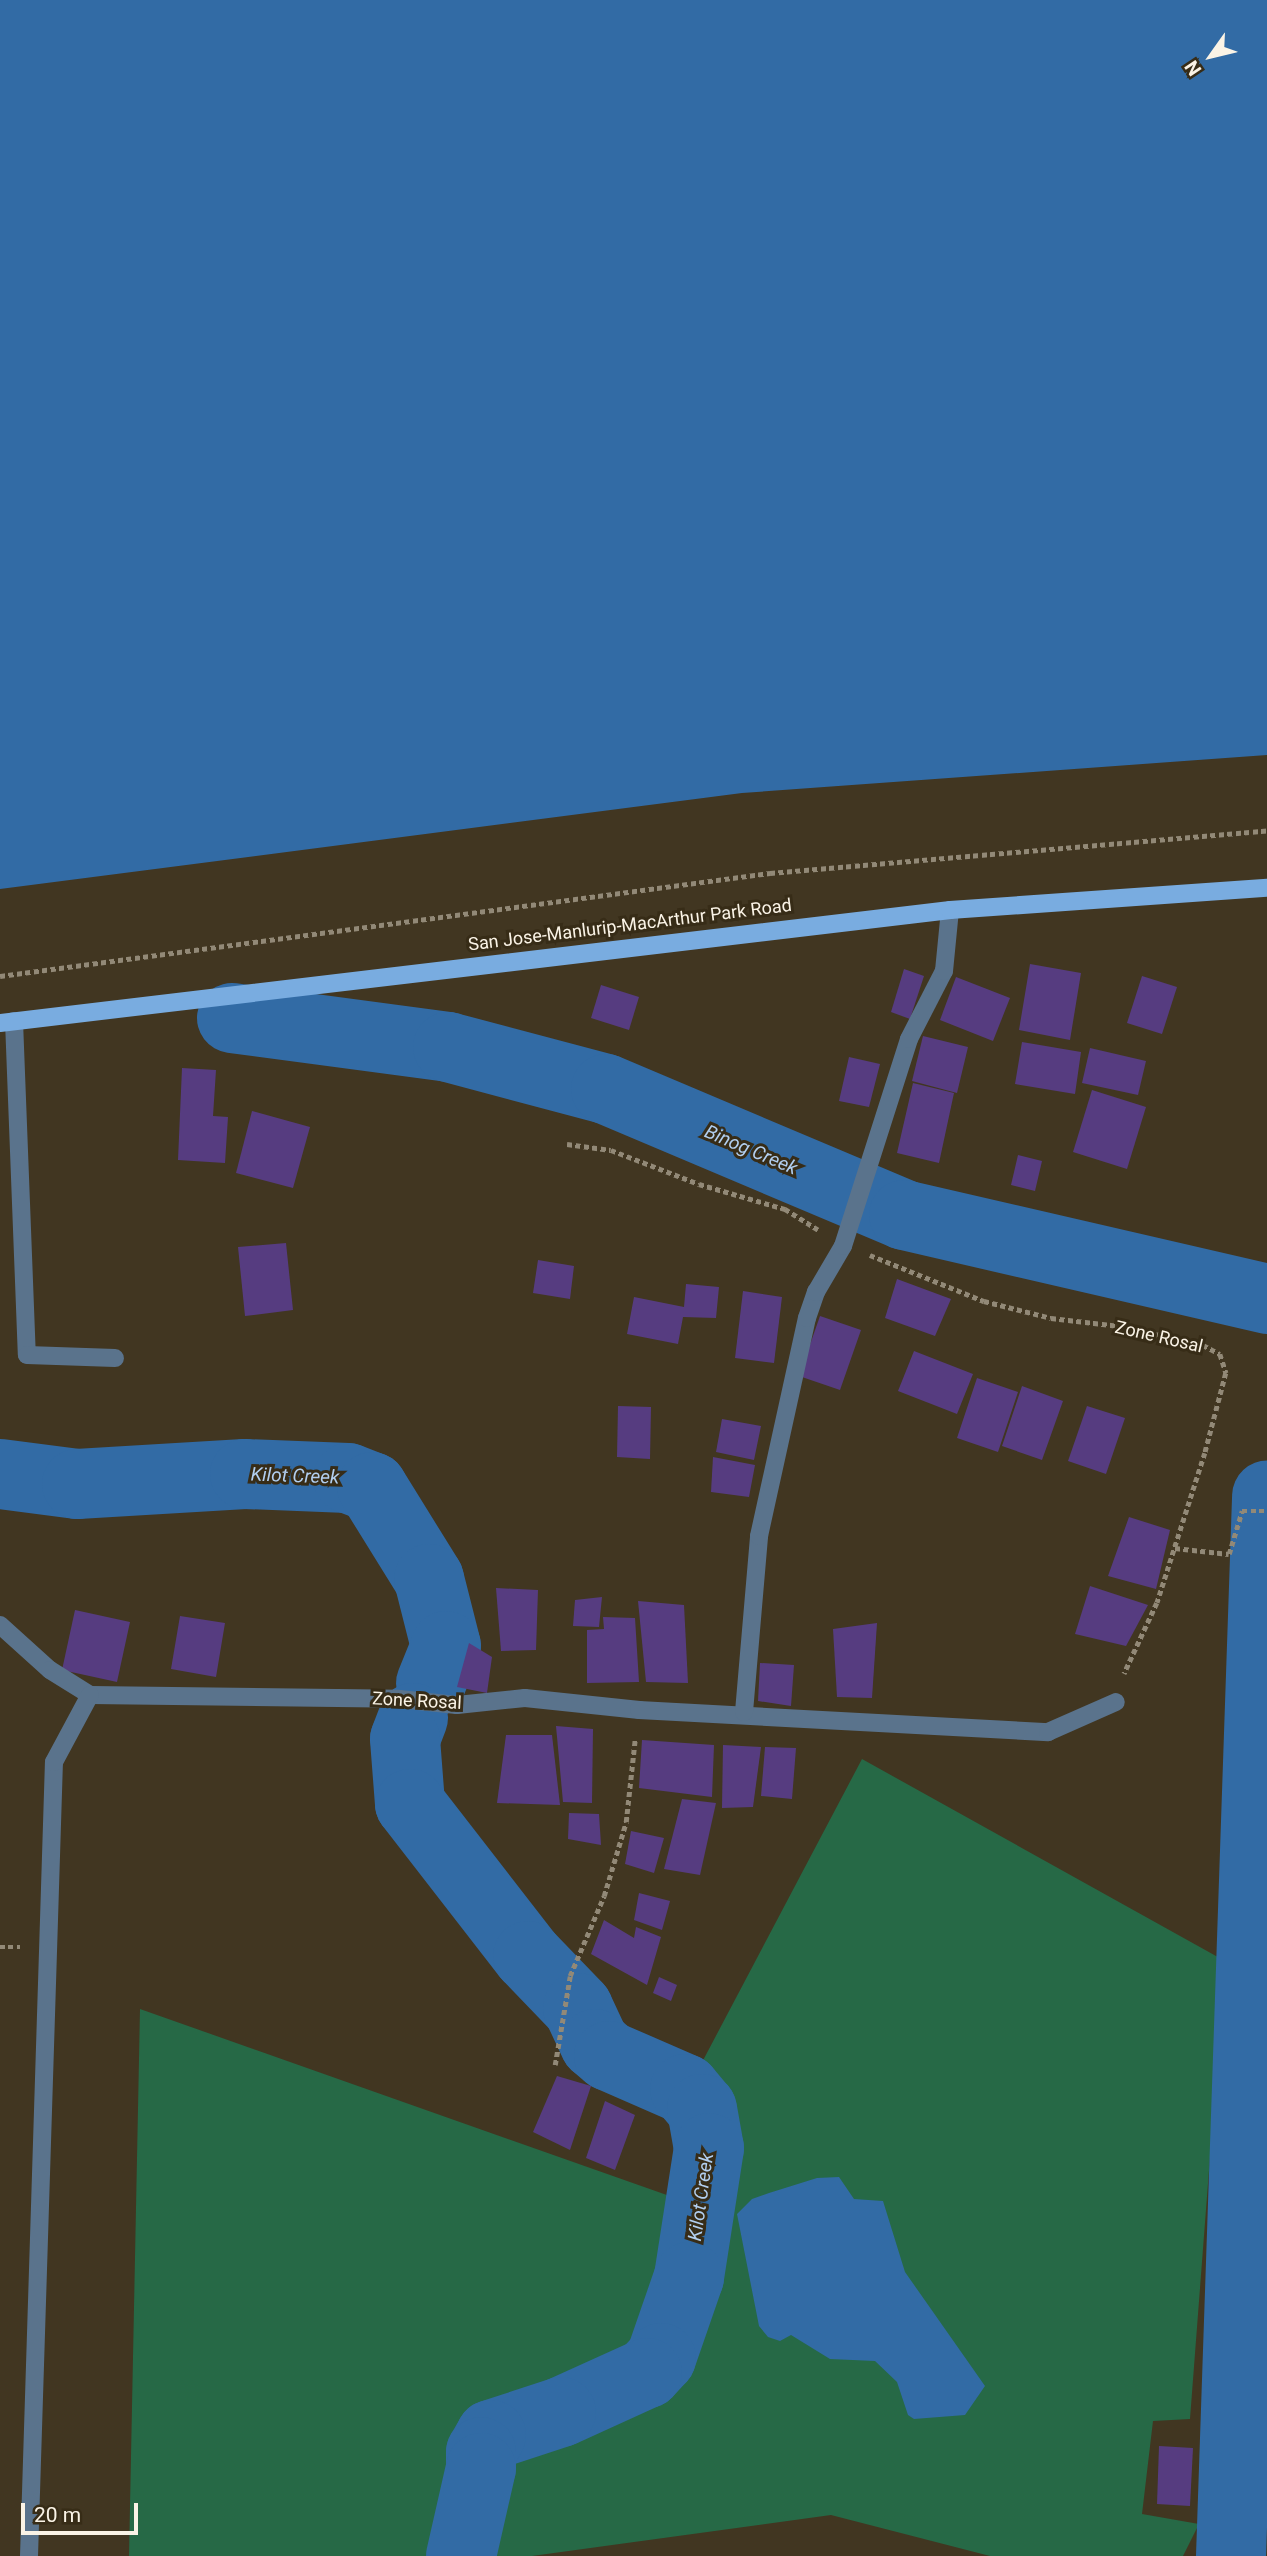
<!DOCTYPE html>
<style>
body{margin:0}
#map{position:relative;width:1267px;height:2556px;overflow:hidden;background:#413621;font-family:Roboto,sans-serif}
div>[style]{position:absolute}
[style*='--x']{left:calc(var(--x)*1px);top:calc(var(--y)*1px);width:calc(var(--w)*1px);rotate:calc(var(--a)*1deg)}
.green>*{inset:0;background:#266946}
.water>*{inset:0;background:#326ba5}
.river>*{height:70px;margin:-35px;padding:0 35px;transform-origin:35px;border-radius:35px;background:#326ba5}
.building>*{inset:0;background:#563c80}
.path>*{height:4.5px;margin-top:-2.25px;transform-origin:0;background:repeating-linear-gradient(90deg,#928977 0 5px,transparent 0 8.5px)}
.minor>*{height:18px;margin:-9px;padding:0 9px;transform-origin:9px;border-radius:9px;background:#5a738c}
.major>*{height:18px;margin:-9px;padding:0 9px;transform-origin:9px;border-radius:9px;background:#79ace0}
span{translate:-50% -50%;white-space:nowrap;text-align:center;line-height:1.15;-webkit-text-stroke:6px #372c17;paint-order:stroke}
.street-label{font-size:18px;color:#faf3e6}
.water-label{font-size:19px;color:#b2cff0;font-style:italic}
.north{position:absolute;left:1176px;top:21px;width:70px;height:70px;-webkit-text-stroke:5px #372c17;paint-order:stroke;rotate:236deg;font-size:19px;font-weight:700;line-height:28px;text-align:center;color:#faf3e6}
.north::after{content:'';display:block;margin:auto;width:24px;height:32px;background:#faf3e6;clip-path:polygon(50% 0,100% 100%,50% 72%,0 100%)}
.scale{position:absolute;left:21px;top:2503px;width:117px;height:32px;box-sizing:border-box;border:4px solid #faf3e6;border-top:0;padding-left:9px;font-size:21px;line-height:24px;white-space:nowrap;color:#faf3e6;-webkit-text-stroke:5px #372c17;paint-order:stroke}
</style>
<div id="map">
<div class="green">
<i style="clip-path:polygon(862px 1759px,1225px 1961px,1190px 2419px,1153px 2421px,1142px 2514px,1199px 2524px,1183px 2556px,990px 2556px,831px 2515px,532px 2556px,486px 2556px,505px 2462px,670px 2386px,684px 2367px,714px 2267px,733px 2153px,730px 2098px,699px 2068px)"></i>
<i style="clip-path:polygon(140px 2009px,681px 2200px,667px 2275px,637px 2358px,477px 2415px,459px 2442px,437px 2556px,129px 2556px)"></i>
</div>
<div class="water">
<i style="clip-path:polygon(0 0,1267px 0,1267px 755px,742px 793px,0 889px)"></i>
<i style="clip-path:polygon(839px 2177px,854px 2199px,883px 2201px,905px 2272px,985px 2386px,965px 2415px,914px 2419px,908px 2415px,897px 2382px,875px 2361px,830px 2359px,791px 2335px,780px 2341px,768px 2337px,759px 2326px,737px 2214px,752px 2199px,769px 2193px,817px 2178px)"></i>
</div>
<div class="river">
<i style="--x:232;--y:1018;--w:218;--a:7.6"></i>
<i style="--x:448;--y:1047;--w:163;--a:14.9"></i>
<i style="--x:606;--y:1089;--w:324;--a:22.9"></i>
<i style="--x:904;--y:1215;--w:373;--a:13"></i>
<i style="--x:0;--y:1474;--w:78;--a:7.4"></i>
<i style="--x:77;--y:1484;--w:168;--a:-3.4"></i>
<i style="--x:245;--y:1474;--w:103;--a:2.2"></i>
<i style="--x:348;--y:1478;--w:26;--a:21"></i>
<i style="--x:372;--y:1487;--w:108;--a:58.2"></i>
<i style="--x:429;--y:1579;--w:69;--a:75.8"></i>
<i style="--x:446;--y:1646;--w:40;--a:112"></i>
<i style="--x:413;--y:1718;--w:22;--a:111"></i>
<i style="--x:405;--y:1739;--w:65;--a:85.6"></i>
<i style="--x:410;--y:1804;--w:192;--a:52.2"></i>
<i style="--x:528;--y:1956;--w:72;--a:46.1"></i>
<i style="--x:578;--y:2008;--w:40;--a:65"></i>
<i style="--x:595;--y:2044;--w:18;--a:41"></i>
<i style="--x:609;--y:2056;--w:83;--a:23.5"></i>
<i style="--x:685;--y:2089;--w:26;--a:50"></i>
<i style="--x:702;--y:2109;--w:40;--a:80"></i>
<i style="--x:709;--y:2148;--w:131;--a:98.8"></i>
<i style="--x:689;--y:2277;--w:86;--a:109.1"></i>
<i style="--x:661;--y:2358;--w:21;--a:133"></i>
<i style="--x:647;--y:2373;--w:94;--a:155.6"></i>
<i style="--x:561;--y:2412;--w:74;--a:161.8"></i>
<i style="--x:491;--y:2435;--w:20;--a:120"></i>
<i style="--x:481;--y:2452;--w:16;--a:90"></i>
<i style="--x:481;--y:2468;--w:90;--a:102.8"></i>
<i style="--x:1231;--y:2556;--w:1061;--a:-88.05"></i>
</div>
<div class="building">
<i style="clip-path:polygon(1030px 964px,1081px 973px,1070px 1040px,1019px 1030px)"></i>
<i style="clip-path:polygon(904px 969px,924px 976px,910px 1019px,891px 1012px)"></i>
<i style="clip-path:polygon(1142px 976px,1177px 987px,1162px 1034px,1127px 1023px)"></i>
<i style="clip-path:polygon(956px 977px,1010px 998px,993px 1041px,940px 1020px)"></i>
<i style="clip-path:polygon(601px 985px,639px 997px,629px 1030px,591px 1018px)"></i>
<i style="clip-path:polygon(923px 1036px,968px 1047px,957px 1093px,912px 1081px)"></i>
<i style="clip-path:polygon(1022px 1042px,1081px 1052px,1075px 1094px,1015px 1084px)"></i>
<i style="clip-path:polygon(1090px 1048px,1146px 1061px,1138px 1095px,1082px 1083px)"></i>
<i style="clip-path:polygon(849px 1057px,880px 1064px,869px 1107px,839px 1101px)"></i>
<i style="clip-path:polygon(182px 1068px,216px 1070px,213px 1116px,228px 1117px,225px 1163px,178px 1160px)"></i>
<i style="clip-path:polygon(913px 1083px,954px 1093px,939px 1163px,897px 1153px)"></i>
<i style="clip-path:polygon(1092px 1090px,1146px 1107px,1127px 1169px,1073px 1152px)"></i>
<i style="clip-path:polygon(252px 1111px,310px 1127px,293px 1188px,236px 1173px)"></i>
<i style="clip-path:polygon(1018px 1155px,1042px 1161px,1035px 1191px,1011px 1185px)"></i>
<i style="clip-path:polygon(286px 1243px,293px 1310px,245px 1316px,238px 1247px)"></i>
<i style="clip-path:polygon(538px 1260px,574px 1266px,570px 1299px,533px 1293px)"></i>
<i style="clip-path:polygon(897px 1279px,951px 1299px,935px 1336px,885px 1318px)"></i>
<i style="clip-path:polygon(686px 1284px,719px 1287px,716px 1318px,683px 1317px,678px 1344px,627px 1334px,634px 1297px,684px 1307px)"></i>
<i style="clip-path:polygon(743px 1291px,782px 1297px,774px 1363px,735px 1358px)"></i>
<i style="clip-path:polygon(820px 1316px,861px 1330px,840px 1390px,799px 1376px)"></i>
<i style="clip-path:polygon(914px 1351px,973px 1374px,957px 1414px,898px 1391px)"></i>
<i style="clip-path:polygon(977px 1378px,1018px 1392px,998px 1452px,957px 1438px)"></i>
<i style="clip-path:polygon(1022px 1386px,1063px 1401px,1042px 1460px,1002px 1446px)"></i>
<i style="clip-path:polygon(618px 1406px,651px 1407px,650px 1459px,617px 1457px)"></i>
<i style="clip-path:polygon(1087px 1406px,1125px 1418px,1106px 1474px,1068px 1461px)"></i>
<i style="clip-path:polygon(722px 1419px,761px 1426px,754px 1460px,716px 1452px)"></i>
<i style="clip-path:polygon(713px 1457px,755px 1465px,749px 1497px,711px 1492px)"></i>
<i style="clip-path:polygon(1129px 1517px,1170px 1530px,1156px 1589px,1108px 1576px)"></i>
<i style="clip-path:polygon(1090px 1586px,1148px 1605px,1126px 1646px,1075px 1634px)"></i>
<i style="clip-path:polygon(496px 1588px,538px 1590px,536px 1650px,501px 1651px)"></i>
<i style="clip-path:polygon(602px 1597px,599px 1627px,573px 1626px,575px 1600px)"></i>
<i style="clip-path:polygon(638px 1601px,684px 1605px,688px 1683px,646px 1682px)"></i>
<i style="clip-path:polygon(75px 1610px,130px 1622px,117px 1682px,62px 1670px)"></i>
<i style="clip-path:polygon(180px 1616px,225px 1623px,216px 1677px,171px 1669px)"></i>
<i style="clip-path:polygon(603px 1617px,635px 1618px,639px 1682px,587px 1683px,587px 1630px,604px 1629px)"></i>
<i style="clip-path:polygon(877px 1623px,872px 1698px,837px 1697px,833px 1629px)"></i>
<i style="clip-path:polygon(469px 1643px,492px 1657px,487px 1693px,457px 1687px)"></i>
<i style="clip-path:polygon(760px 1663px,794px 1665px,791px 1706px,758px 1701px)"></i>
<i style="clip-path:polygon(556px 1726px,593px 1729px,592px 1803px,563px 1802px)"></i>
<i style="clip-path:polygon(506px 1735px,552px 1735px,560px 1805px,497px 1803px)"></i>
<i style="clip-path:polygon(642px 1740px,714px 1745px,712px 1797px,639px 1788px)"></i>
<i style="clip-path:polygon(723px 1745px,761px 1747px,753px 1807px,722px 1808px)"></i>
<i style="clip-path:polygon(765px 1747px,796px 1748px,792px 1799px,761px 1796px)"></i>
<i style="clip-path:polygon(682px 1799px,716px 1803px,700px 1875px,664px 1869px)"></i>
<i style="clip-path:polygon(569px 1813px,599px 1814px,601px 1845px,568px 1839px)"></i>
<i style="clip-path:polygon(631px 1831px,664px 1838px,654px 1873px,625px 1864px)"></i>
<i style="clip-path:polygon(639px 1893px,670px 1901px,662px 1930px,634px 1920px)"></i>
<i style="clip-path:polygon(604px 1920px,634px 1938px,636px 1927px,661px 1937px,647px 1985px,591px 1954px)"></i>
<i style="clip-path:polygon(659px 1977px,677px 1985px,671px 2001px,653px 1993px)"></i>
<i style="clip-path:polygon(557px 2076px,591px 2086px,570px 2150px,533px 2132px)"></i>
<i style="clip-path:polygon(605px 2101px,635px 2115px,615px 2170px,586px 2158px)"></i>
<i style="clip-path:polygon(1159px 2446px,1193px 2448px,1190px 2506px,1157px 2504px)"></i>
</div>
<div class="path">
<i style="--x:0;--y:976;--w:777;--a:-7.62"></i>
<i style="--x:770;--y:873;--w:499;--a:-4.9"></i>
<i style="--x:567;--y:1144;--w:44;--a:7.8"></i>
<i style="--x:611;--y:1150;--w:94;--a:21.1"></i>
<i style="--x:699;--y:1184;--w:90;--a:16.2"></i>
<i style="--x:785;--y:1209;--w:39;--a:32"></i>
<i style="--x:870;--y:1255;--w:123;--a:22"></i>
<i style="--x:984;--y:1301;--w:69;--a:14.2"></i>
<i style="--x:1051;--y:1318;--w:69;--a:6.6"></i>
<i style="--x:1120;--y:1326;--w:85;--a:12.9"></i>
<i style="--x:1203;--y:1345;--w:19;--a:28"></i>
<i style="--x:1220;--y:1354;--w:20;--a:72"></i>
<i style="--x:1226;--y:1373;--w:83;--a:104.7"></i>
<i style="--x:1205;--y:1453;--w:157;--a:107.7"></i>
<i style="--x:1157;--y:1603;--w:78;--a:114.9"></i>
<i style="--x:1175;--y:1548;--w:54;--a:6.3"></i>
<i style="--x:1229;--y:1554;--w:45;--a:-73.2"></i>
<i style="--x:1242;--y:1511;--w:25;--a:0"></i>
<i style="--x:0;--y:1947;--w:20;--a:0"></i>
<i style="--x:555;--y:2065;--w:90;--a:-80.4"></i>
<i style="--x:570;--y:1976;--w:87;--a:-67"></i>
<i style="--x:604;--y:1896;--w:77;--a:-73.4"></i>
<i style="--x:626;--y:1822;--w:83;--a:-83.8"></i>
</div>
<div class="minor">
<i style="--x:14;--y:1021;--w:334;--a:87.8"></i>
<i style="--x:27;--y:1355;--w:88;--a:2"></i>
<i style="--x:0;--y:1625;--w:67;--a:42"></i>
<i style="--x:50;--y:1670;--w:47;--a:32"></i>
<i style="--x:90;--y:1695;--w:309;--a:0.7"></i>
<i style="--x:399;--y:1699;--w:58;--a:5.9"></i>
<i style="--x:457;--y:1705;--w:68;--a:-5.9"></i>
<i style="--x:525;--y:1698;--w:115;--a:6"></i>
<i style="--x:639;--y:1710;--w:410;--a:3.1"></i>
<i style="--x:1048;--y:1732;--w:74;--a:-23.8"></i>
<i style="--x:744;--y:1712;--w:177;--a:-85.1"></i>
<i style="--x:759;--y:1536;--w:223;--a:-77.6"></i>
<i style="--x:807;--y:1318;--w:28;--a:-71"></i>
<i style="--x:816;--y:1292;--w:53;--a:-59.6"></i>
<i style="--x:843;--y:1246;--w:217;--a:-72.3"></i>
<i style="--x:909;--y:1039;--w:76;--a:-62.8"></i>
<i style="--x:944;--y:971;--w:61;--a:-84.4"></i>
<i style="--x:29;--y:2556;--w:794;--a:-88.2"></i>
<i style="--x:54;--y:1762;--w:76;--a:-61.8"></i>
</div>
<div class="major">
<i style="--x:0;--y:1023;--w:957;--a:-6.78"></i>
<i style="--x:950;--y:910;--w:318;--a:-4"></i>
</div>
<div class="street-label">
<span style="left:630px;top:925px;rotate:-7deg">San Jose-Manlurip-MacArthur Park Road</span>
<span style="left:1159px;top:1337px;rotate:13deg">Zone Rosal</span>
<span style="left:417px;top:1701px;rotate:3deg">Zone Rosal</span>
</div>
<div class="water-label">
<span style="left:751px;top:1150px;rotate:23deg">Binog Creek</span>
<span style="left:295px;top:1476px;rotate:2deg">Kilot Creek</span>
<span style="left:701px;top:2197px;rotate:-82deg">Kilot Creek</span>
</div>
<div class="north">N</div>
<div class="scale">20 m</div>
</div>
